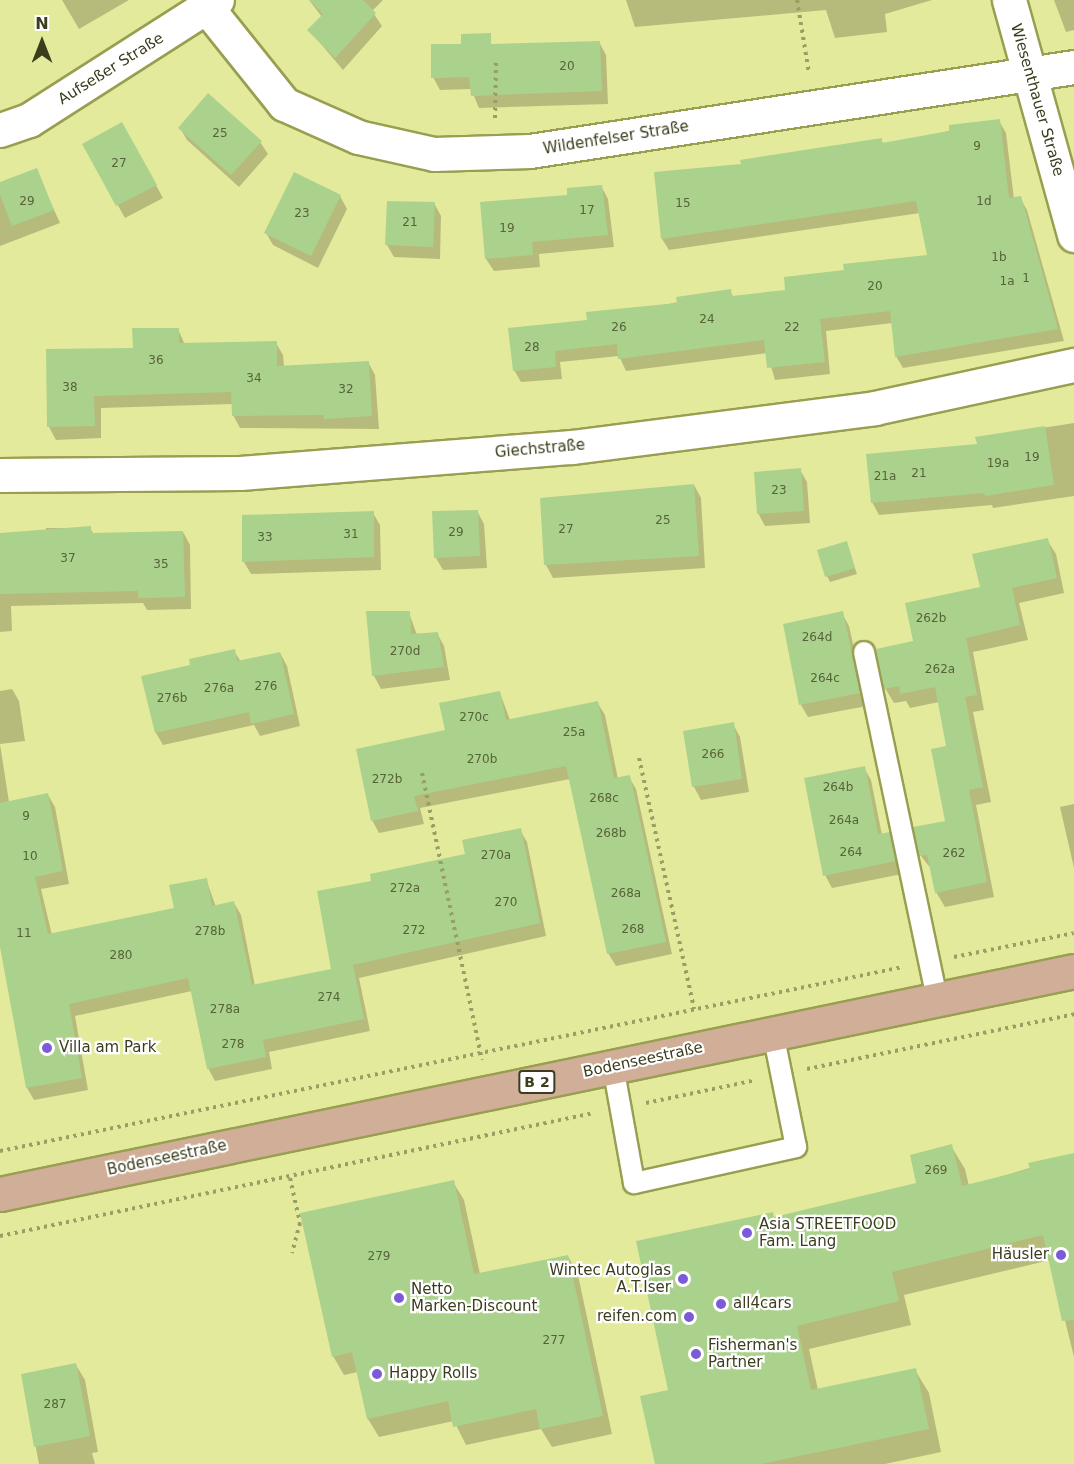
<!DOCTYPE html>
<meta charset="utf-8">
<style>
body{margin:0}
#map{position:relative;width:1074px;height:1464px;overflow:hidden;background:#e4ea9b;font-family:"DejaVu Sans",sans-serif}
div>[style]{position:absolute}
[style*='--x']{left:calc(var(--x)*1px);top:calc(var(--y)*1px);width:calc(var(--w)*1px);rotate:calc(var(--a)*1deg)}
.shadow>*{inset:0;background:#0003}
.building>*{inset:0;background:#abd28d}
.path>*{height:4px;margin-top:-2px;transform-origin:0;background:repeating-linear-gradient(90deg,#9a9e64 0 3px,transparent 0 7.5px)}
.roads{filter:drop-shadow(2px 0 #999e51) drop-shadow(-2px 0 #999e51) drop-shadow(0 2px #999e51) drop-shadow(0 -2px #999e51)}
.service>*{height:20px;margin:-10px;padding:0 10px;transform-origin:10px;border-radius:10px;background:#fff}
.minor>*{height:33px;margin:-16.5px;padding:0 16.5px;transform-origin:16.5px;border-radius:16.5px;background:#fff}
.primary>*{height:33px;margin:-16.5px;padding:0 16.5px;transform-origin:16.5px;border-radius:16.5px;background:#d1ae98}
.dots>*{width:16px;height:16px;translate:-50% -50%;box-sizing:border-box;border:3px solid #fff;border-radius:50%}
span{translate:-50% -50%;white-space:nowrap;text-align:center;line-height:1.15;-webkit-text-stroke:4.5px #fff;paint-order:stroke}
.number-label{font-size:12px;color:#576239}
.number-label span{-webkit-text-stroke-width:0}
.shield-label span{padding:2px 4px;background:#fff;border:2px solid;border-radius:4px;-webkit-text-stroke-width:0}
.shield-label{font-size:14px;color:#3b3d1d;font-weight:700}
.street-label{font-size:15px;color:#3b3d1d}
.poi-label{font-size:15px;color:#3b3d1d}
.left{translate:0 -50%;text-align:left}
.right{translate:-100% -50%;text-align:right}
.north{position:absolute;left:12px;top:12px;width:60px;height:60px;-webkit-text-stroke:4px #fff;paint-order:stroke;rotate:0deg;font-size:16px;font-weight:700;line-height:24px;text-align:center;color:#3b3d1d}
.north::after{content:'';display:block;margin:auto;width:21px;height:27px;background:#3b3d1d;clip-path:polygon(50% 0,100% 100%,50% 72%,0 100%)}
</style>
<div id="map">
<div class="shadow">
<i style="clip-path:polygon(62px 0,129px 0,79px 29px)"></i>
<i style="clip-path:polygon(309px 0,383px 0,372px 11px,382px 26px,343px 70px,309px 30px,322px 17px)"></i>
<i style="clip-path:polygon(626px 0,932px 0,885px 14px,887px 32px,835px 38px,826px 10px,635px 27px)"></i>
<i style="clip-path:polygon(1054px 0,1074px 0,1074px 30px,1066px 32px)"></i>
<i style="clip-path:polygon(599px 42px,606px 55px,608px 104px,479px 108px,471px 89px,440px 90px,433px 77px)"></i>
<i style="clip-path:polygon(999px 121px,1006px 133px,1014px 199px,1020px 198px,1027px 210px,1064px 341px,903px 368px,896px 356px,892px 323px,826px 331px,830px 374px,775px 380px,767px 353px,626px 371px,619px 356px,560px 362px,562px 379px,521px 382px,514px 370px,589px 321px,730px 291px,734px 298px,787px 292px,846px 271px,929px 256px,920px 213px,669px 250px,662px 239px,742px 165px,881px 140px,884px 144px)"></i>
<i style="clip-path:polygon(122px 124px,163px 198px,125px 218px,84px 145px)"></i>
<i style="clip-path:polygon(180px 128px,260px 142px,268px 154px,239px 187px,187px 140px)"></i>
<i style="clip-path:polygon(36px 170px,60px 223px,0 246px,0 183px)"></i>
<i style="clip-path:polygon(601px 186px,608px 199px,614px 247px,539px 254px,540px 267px,494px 271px,486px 259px,482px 204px,569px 197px)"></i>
<i style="clip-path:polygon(340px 196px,347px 209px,318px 268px,273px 245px,266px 233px)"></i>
<i style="clip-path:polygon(434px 203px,441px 216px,440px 259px,394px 257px,387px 245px)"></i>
<i style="clip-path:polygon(178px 329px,185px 345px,276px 343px,283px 355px,284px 367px,368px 362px,375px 375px,379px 429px,240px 428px,233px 415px,233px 404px,101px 408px,101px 438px,56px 440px,49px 427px,134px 350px)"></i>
<i style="clip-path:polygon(1074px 423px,1074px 496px,993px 508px,992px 505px,879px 515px,872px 502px,978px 446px,977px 438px)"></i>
<i style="clip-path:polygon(800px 470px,807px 482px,810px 523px,765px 526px,758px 513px)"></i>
<i style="clip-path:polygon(694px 485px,701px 498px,705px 568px,553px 578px,546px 565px,542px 499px)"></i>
<i style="clip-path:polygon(477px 511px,484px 524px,487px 568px,443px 570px,436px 558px)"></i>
<i style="clip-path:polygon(373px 513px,380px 525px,381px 570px,251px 574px,244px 562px)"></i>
<i style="clip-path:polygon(46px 528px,90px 528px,94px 535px,183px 532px,190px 545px,191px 609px,147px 610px,143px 603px,11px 606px,12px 631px,0 632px,0 535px,46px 532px)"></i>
<i style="clip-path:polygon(1047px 540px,1056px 554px,1064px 593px,1019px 603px,1028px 640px,973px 652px,984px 710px,973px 712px,991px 802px,976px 805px,994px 897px,945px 907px,936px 892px,932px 870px,921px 856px,915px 828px,947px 822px,948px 747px,939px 702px,910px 708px,906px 701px,894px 703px,885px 688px,914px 643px)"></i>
<i style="clip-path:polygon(846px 543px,857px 574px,830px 582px,827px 576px)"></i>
<i style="clip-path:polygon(367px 612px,409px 613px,417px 635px,437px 633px,444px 646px,450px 680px,381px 689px,374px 676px)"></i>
<i style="clip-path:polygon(842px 613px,849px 626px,867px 706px,808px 717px,801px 705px,785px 625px)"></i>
<i style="clip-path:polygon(234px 651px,241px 662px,280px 653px,287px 666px,300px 726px,260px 736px,254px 725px,163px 745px,156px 733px,143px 677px,192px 666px)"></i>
<i style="clip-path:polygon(12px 689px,19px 701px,25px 741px,0 744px,9px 802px,48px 795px,55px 807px,69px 884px,41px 889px,52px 935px,175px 910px,206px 879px,216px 907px,234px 903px,241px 915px,255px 986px,333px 971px,373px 882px,467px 856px,520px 830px,527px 842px,546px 936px,359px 978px,370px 1031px,269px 1052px,272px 1069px,215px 1081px,208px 1068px,192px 991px,75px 1016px,88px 1090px,34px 1100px,27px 1088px,0 934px,0 691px)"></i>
<i style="clip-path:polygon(500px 693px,510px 720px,597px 702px,605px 715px,618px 779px,629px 777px,636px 789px,672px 954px,616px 966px,608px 953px,570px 779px,420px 808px,424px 824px,379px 833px,372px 820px,446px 731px)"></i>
<i style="clip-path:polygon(733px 724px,740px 737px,749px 792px,701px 800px,694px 787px,685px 732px)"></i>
<i style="clip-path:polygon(864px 768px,871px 780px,882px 835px,889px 833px,896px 846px,902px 874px,832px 888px,825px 875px)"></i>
<i style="clip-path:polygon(1074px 804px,1074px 868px,1060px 807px)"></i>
<i style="clip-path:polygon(951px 1146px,965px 1169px,969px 1186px,1074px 1155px,1074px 1357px,1050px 1260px,904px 1295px,911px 1325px,809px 1349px,818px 1390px,915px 1370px,929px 1393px,941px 1452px,885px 1464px,656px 1464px,670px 1391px,772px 1214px,775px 1218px,918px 1184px)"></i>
<i style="clip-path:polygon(453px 1182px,464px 1200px,480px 1274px,568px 1256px,578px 1275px,612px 1434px,552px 1447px,541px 1429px,466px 1445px,454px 1421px,379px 1437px,368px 1419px,358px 1372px,344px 1375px,333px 1356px)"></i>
<i style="clip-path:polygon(76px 1365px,85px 1380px,98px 1452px,92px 1453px,95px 1464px,39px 1464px,22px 1375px)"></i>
</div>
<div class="building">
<i style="clip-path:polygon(309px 0,363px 0,376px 13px,335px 58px,307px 30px,323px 14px)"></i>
<i style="clip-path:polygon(491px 33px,491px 44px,600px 41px,602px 91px,471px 96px,469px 77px,431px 78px,431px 44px,461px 44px,461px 34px)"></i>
<i style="clip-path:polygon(208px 93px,262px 141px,231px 175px,178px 128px)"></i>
<i style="clip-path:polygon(1000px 119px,1009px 198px,1021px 196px,1058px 329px,895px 357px,890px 311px,820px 319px,825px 362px,767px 368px,764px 340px,618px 359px,617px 344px,555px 351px,556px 367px,513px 371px,508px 328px,587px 320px,586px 312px,677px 303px,676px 297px,731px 289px,732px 296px,785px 290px,784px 277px,844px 270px,843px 264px,927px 255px,916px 201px,661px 239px,654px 172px,741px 164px,740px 160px,882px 138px,882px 143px,949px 131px,949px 125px)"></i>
<i style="clip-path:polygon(122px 122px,157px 185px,116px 206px,82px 144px)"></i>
<i style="clip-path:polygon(37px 168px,54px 210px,12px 226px,0 195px,0 182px)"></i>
<i style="clip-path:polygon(294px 172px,341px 195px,311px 256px,264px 233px)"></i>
<i style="clip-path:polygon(602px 185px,608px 235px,532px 242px,533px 255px,485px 259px,480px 202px,567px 195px,567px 188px)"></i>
<i style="clip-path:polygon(387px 201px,435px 202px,433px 247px,385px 245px)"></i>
<i style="clip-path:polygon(132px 328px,179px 328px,179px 343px,277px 341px,277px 366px,369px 361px,372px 416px,324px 419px,323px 415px,232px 416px,231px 392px,94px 396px,95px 426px,47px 427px,46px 349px,133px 348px)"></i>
<i style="clip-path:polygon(1045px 426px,1054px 485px,985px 496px,984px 493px,871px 503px,866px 454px,977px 444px,975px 437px)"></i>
<i style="clip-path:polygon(801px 468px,804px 511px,757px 514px,754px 472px)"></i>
<i style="clip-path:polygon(694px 484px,699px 556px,544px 565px,540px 498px)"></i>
<i style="clip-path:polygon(478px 510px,480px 556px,434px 558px,432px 511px)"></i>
<i style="clip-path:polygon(374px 511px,374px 557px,242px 562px,242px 515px)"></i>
<i style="clip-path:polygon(91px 526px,91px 533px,183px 531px,185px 597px,138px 598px,138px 591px,0 594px,0 533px)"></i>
<i style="clip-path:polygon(1048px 538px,1057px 578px,1012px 588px,1020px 625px,966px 638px,977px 695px,965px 697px,983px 787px,969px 790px,987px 882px,935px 893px,927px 855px,919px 856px,913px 827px,945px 821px,931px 749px,946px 746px,935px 687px,900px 694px,899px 686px,884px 689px,876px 649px,913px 641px,905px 603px,980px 587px,972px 554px)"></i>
<i style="clip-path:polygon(847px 541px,855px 568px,825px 577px,817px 550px)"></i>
<i style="clip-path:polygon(366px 611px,410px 611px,411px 634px,438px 632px,444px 667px,372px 676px)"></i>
<i style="clip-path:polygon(843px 611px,860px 693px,799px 705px,783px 624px)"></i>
<i style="clip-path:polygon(235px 649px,237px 661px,280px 652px,294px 714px,251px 724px,249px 712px,155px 733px,141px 676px,190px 665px,189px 659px)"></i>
<i style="clip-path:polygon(500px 691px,506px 720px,598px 701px,614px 778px,630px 775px,666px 942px,607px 954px,566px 766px,414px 796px,418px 811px,371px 821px,356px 749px,445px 730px,439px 703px)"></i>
<i style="clip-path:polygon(734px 722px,742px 779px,692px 787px,683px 731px)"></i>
<i style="clip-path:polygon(865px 766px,878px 834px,890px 832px,896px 861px,823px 876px,804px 778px)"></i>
<i style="clip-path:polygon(48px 793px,63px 871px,35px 877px,48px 934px,174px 908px,169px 885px,207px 878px,212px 906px,234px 901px,252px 985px,331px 969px,317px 891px,371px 881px,370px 874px,465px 854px,462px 840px,521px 828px,540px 923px,353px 965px,364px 1019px,263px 1040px,266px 1057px,207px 1069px,188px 978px,69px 1004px,82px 1078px,26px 1088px,0 947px,0 803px)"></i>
<i style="clip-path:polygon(952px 1144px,962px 1186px,1030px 1169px,1028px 1163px,1074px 1153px,1074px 1320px,1062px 1321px,1043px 1235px,892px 1272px,899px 1301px,797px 1326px,811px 1390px,916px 1368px,929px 1429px,761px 1464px,655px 1464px,640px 1396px,668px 1390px,636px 1241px,773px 1212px,774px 1217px,916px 1183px,910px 1155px)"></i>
<i style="clip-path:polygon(454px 1180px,474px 1274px,568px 1255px,603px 1416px,540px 1429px,536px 1409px,453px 1427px,448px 1401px,367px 1419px,352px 1352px,332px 1357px,300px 1213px)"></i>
<i style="clip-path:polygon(76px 1363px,90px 1436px,34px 1447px,21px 1374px)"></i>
</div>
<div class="path">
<i style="--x:797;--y:0;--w:74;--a:80.7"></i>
<i style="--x:495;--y:118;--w:57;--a:-89"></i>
<i style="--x:639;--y:758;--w:257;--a:77.6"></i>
<i style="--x:422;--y:773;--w:293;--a:78.2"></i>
<i style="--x:954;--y:957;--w:122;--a:-11.3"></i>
<i style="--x:807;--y:1069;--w:273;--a:-11.6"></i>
<i style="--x:646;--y:1103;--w:112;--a:-11.8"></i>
<i style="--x:0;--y:1151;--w:922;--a:-11.52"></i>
<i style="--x:290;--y:1178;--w:46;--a:77.5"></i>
<i style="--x:300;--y:1223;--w:31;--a:105"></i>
<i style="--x:0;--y:1236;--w:607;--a:-11.7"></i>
</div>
<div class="roads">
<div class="service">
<i style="--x:864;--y:652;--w:355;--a:78.1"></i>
<i style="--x:613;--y:1066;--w:119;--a:79.8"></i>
<i style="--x:634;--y:1183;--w:166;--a:-12.5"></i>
<i style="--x:796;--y:1147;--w:116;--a:-101.4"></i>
</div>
<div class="minor">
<i style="--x:1009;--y:0;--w:244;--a:74.5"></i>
<i style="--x:208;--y:9;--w:122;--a:51.3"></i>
<i style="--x:284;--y:104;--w:81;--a:24"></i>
<i style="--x:358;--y:137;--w:78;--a:12.6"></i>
<i style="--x:434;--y:154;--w:96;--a:-1.8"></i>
<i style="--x:530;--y:151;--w:550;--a:-8.78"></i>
<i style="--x:0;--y:130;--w:31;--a:-19"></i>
<i style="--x:29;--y:120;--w:223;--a:-32.6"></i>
<i style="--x:0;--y:475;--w:240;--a:-0.5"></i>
<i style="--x:240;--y:473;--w:333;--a:-4.5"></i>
<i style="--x:572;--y:447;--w:305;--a:-7.3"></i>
<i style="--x:875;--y:408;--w:204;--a:-12.2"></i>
</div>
<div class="primary">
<i style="--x:0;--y:1194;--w:1097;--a:-11.73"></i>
</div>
</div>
<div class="dots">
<i style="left:47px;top:1048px;background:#7c5bd6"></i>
<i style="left:747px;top:1233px;background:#7c5bd6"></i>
<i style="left:1061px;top:1255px;background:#7c5bd6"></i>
<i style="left:683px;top:1279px;background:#7c5bd6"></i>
<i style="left:399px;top:1298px;background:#7c5bd6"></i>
<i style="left:721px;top:1304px;background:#7c5bd6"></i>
<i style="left:689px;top:1317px;background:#7c5bd6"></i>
<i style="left:696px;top:1354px;background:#7c5bd6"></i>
<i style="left:377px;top:1374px;background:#7c5bd6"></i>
</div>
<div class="number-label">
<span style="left:567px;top:67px">20</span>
<span style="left:220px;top:134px">25</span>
<span style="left:977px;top:147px">9</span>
<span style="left:119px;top:164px">27</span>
<span style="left:27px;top:202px">29</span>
<span style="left:984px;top:202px">1d</span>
<span style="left:683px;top:204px">15</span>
<span style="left:587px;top:211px">17</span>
<span style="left:302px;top:214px">23</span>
<span style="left:410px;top:223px">21</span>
<span style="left:507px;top:229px">19</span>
<span style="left:999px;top:258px">1b</span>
<span style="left:1026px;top:279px">1</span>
<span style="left:1007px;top:282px">1a</span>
<span style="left:875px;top:287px">20</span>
<span style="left:707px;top:320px">24</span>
<span style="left:619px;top:328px">26</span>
<span style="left:792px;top:328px">22</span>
<span style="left:532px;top:348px">28</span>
<span style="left:156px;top:361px">36</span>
<span style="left:254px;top:379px">34</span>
<span style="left:70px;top:388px">38</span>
<span style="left:346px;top:390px">32</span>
<span style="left:1032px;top:458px">19</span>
<span style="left:998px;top:464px">19a</span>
<span style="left:919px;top:474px">21</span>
<span style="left:885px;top:477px">21a</span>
<span style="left:779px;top:491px">23</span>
<span style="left:663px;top:521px">25</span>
<span style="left:566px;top:530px">27</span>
<span style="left:456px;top:533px">29</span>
<span style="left:351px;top:535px">31</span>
<span style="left:265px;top:538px">33</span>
<span style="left:68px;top:559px">37</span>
<span style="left:161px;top:565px">35</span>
<span style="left:931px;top:619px">262b</span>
<span style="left:817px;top:638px">264d</span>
<span style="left:405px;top:652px">270d</span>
<span style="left:940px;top:670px">262a</span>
<span style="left:825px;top:679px">264c</span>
<span style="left:266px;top:687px">276</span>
<span style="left:219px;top:689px">276a</span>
<span style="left:172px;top:699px">276b</span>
<span style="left:474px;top:718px">270c</span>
<span style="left:574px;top:733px">25a</span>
<span style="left:713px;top:755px">266</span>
<span style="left:482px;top:760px">270b</span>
<span style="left:387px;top:780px">272b</span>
<span style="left:838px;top:788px">264b</span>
<span style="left:604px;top:799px">268c</span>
<span style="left:26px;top:817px">9</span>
<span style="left:844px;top:821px">264a</span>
<span style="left:611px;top:834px">268b</span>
<span style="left:851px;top:853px">264</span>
<span style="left:954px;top:854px">262</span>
<span style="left:496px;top:856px">270a</span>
<span style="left:30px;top:857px">10</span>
<span style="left:405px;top:889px">272a</span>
<span style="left:626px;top:894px">268a</span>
<span style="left:506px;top:903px">270</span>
<span style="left:633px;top:930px">268</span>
<span style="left:414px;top:931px">272</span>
<span style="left:210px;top:932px">278b</span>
<span style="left:24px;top:934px">11</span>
<span style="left:121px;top:956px">280</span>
<span style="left:329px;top:998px">274</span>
<span style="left:225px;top:1010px">278a</span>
<span style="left:233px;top:1045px">278</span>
<span style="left:936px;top:1171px">269</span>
<span style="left:379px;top:1257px">279</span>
<span style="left:554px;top:1341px">277</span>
<span style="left:55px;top:1405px">287</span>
</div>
<div class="shield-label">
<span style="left:537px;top:1082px">B 2</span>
</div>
<div class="street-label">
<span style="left:111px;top:69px;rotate:-32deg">Aufseßer Straße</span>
<span style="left:1037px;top:100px;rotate:74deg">Wiesenthauer Straße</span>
<span style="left:616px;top:138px;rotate:-9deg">Wildenfelser Straße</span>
<span style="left:540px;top:449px;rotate:-5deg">Giechstraße</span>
<span style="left:643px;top:1060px;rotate:-12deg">Bodenseestraße</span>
<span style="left:167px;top:1158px;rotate:-12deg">Bodenseestraße</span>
</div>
<div class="poi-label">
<span class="left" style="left:59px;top:1048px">Villa am Park</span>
<span class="left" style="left:759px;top:1233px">Asia STREETFOOD<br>Fam. Lang</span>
<span class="right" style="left:1049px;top:1255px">Häusler</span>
<span class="right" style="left:671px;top:1279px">Wintec Autoglas<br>A.T.Iser</span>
<span class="left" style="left:411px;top:1298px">Netto<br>Marken-Discount</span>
<span class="left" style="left:733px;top:1304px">all4cars</span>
<span class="right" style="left:677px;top:1317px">reifen.com</span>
<span class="left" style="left:708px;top:1354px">Fisherman's<br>Partner</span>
<span class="left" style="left:389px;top:1374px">Happy Rolls</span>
</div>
<div class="north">N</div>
</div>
